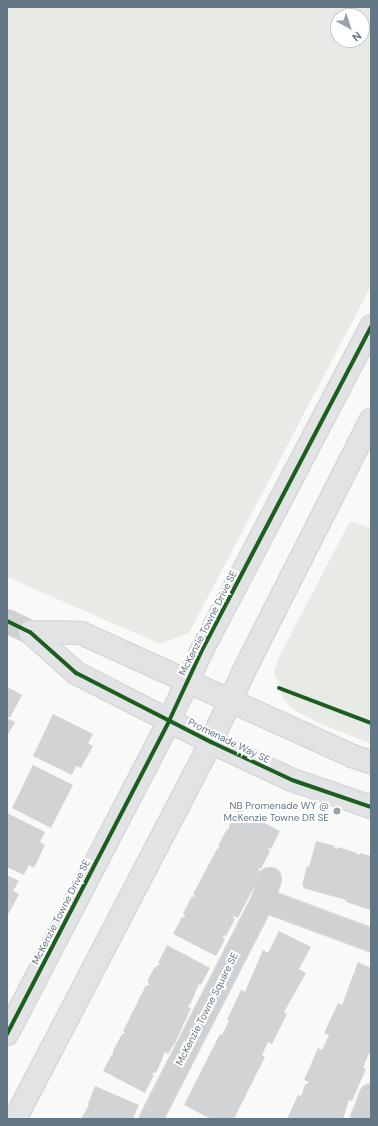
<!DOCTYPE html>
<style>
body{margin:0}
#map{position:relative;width:378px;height:1126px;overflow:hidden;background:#f9f9f8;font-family:"DM Sans",sans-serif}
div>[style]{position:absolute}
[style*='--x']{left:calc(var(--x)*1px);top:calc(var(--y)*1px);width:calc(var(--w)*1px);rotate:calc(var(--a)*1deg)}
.green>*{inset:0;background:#e8ebe5}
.building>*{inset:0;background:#d1d3d4}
.roads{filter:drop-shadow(1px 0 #d5d6d7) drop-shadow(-1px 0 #d5d6d7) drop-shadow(0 1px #d5d6d7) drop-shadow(0 -1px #d5d6d7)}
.street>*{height:22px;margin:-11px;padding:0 11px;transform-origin:11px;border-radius:11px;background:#cfd1d2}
.secondary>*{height:22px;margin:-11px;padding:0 11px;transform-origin:11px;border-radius:11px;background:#e2e3e4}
.cycleway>*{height:4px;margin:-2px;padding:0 2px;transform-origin:2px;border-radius:2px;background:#1b5e20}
.dots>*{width:11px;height:11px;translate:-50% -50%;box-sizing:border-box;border:2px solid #fff;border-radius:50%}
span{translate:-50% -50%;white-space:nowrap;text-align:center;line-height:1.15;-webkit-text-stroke:4px #fff;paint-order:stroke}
.street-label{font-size:10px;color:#627685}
.poi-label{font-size:10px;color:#627685}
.right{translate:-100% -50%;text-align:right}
.frame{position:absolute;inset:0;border:8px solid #627685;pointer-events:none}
.north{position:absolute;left:330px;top:8px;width:40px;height:40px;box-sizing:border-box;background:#fff;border:1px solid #c0c8ce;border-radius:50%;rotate:141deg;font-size:11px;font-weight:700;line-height:16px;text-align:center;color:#627685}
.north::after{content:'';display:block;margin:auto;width:14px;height:18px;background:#97a4ad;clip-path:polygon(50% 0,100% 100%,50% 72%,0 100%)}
</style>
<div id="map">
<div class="green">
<i style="clip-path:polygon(evenodd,7px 7px,371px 7px,371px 286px,189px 633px,160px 644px,7px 577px,7px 7px,338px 16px,362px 16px,362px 40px,338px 40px,338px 16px)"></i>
<i style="clip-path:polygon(350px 521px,371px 528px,371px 744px,319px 723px,291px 708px,283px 698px,274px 672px,278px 659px)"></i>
</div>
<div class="building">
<i style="clip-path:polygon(7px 687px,22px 695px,10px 718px,7px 716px)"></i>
<i style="clip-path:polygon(53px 714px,93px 734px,88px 743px,93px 746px,81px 768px,76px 766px,72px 775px,33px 756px)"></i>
<i style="clip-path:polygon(7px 718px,15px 722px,7px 736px)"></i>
<i style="clip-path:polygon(33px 765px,73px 785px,51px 828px,12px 808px)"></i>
<i style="clip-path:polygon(238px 809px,280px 831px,271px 849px,269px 848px,268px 850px,270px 851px,261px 869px,259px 868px,258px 870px,262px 872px,238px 918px,234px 916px,233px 918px,235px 919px,226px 936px,224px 935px,223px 938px,225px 939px,216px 956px,173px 934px,182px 917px,184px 918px,185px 915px,183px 914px,192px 896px,194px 898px,195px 895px,193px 894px,217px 849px,220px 847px,218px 846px,227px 829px,229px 830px,229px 826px)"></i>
<i style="clip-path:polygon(7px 813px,45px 832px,40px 842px,45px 845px,34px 868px,29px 865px,24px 875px,7px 867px)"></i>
<i style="clip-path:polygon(316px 841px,335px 846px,334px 848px,337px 849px,338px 847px,357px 853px,356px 854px,359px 855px,360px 853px,371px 856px,371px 910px,346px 902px,346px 900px,303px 888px,304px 885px,302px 885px,307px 866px,309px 867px)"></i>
<i style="clip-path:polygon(7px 875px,19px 881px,13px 891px,19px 894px,8px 915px)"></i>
<i style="clip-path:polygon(279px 931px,311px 947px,299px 969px,306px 973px,284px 1012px,287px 1014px,272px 1044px,268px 1042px,262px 1055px,265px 1057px,234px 1119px,211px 1119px,184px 1105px,220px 1034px,222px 1035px,229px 1021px,227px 1020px,241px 990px,245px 992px,263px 950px,268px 953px)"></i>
<i style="clip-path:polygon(167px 945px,210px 968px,201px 985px,199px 984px,190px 1005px,189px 1004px,188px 1007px,191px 1008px,176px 1041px,168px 1054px,165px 1052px,163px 1055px,164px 1055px,156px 1073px,154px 1072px,152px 1075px,154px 1075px,145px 1093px,103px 1071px,112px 1054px,113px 1055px,113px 1051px,122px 1034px,124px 1034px,125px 1032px,123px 1031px,146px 985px,148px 986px,149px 984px,148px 983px,148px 980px,154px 968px,160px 964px,158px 963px)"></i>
<i style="clip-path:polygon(358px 962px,371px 968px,371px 1054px,369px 1053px,363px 1068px,366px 1069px,352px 1101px,349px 1100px,343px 1119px,287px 1119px,298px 1095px,301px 1096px,305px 1085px,309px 1082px,304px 1080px,318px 1048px,322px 1050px,329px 1035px,324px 1033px,338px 1003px,342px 1005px)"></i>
<i style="clip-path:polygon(95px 1086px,139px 1105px,133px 1119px,81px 1119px,89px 1105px,88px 1104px)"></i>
</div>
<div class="roads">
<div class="street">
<i style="--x:7;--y:621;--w:25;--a:26"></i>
<i style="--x:263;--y:900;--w:115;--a:20.3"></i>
<i style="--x:151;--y:1119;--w:246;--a:-62.9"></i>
<i style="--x:263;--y:900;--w:22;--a:-72"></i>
<i style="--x:362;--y:1119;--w:25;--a:-69"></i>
</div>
<div class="secondary">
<i style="--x:30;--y:632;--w:62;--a:41.7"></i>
<i style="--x:76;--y:673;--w:152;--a:27.1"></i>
<i style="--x:211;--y:742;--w:89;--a:25.1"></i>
<i style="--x:292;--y:780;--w:83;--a:18.9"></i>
<i style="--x:30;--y:632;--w:51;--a:1.1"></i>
<i style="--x:81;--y:633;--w:298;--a:24.4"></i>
<i style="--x:352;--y:756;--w:20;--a:18"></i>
<i style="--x:7;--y:1034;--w:352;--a:-62.6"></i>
<i style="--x:169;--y:721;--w:76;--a:-65.1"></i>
<i style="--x:201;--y:652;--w:367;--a:-62.4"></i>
<i style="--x:15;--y:1119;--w:425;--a:-62.5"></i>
<i style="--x:211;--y:742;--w:78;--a:-65.1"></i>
<i style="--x:244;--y:671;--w:281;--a:-63.2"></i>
</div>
</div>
<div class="cycleway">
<i style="--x:7;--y:621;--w:25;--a:26"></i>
<i style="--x:30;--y:632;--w:62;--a:41.7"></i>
<i style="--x:76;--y:673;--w:152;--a:27.1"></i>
<i style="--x:211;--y:742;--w:89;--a:25.1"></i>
<i style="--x:292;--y:780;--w:83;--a:18.9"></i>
<i style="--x:279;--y:688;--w:98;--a:20.8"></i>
<i style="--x:7;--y:1034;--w:352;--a:-62.6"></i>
<i style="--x:169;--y:721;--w:76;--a:-65.1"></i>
<i style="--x:201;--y:652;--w:367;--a:-62.4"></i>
</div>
<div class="dots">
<i style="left:337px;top:811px;background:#97a4ad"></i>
</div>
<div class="street-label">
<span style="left:208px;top:623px;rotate:-63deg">McKenzie Towne Drive SE</span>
<span style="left:229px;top:741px;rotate:26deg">Promenade Way SE</span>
<span style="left:61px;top:912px;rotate:-63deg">McKenzie Towne Drive SE</span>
<span style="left:207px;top:1009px;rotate:-63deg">McKenzie Towne Square SE</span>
</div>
<div class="poi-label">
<span class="right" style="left:329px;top:811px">NB Promenade WY @<br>McKenzie Towne DR SE</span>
</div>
<div class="frame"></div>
<div class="north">N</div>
</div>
